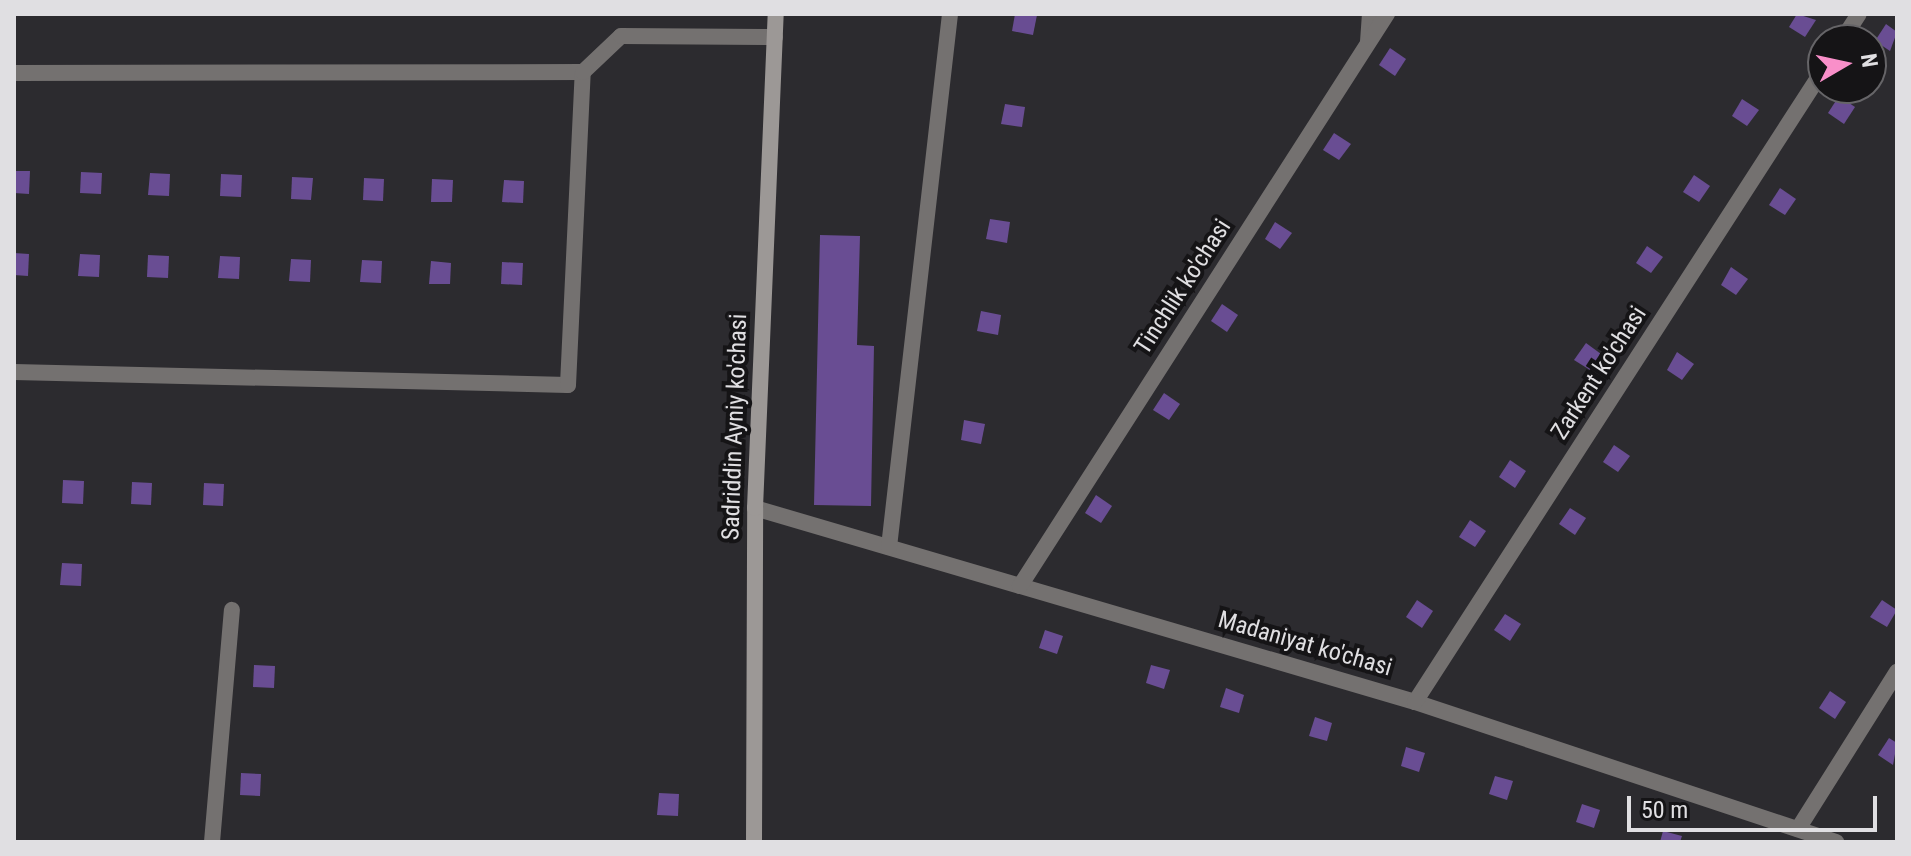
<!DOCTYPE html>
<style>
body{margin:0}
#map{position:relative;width:1911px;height:856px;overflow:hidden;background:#2c2b2f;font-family:"Roboto Condensed",sans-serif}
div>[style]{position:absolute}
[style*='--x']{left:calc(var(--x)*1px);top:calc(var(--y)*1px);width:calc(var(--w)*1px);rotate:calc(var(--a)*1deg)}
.building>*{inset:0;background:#694d93}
.street>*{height:16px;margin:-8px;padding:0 8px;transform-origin:8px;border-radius:8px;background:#747170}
.secondary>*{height:16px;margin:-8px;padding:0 8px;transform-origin:8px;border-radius:8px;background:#9c9896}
span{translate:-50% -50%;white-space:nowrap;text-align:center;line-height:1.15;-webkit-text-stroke:8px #151416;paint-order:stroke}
.street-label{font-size:24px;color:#e0dfe2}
.frame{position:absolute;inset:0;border:16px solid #e0dfe2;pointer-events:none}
.north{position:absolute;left:1807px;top:24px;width:80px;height:80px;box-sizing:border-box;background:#151416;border:2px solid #666568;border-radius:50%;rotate:81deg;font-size:22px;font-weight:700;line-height:32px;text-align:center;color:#e0dfe2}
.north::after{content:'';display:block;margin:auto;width:28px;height:36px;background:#f98fc9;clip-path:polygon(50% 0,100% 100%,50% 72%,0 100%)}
.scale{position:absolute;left:1627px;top:796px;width:250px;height:36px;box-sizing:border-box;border:4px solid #e0dfe2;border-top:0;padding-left:10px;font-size:24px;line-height:28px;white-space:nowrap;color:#e0dfe2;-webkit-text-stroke:6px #151416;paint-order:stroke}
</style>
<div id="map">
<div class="building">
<i style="clip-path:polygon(1015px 14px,1037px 15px,1033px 35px,1012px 31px)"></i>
<i style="clip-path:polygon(1797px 14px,1816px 20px,1805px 37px,1789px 27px)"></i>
<i style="clip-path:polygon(1886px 24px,1897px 32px,1890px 51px,1875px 41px)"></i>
<i style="clip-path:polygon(1390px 48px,1406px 59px,1395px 76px,1379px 65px)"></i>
<i style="clip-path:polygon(1839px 96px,1855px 107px,1844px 124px,1828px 113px)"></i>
<i style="clip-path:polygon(1742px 99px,1759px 110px,1747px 126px,1732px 116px)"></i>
<i style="clip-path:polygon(1005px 104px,1025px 107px,1022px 127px,1001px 124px)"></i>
<i style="clip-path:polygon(1334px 133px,1351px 144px,1339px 160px,1323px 150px)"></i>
<i style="clip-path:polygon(14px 171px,30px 171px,29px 194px,14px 193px)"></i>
<i style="clip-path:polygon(81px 172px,102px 173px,101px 194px,80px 193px)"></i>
<i style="clip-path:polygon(150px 173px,170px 174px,169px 196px,148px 195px)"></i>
<i style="clip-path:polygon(221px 174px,242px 175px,241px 197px,220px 196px)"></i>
<i style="clip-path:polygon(1694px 175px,1710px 186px,1699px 202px,1683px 192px)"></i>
<i style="clip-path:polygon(292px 177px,313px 178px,311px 200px,291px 199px)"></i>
<i style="clip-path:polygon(364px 178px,384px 179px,383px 201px,363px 200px)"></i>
<i style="clip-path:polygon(432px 179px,453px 180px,452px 202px,431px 202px)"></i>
<i style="clip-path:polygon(504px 180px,524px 181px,523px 203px,502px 202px)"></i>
<i style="clip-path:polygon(1780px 188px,1796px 199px,1785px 215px,1769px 205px)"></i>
<i style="clip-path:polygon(990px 219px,1010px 222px,1007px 243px,986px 239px)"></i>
<i style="clip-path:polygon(1275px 222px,1292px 233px,1280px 249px,1265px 239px)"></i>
<i style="clip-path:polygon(820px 235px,860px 236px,857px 345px,874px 346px,871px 506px,814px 505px)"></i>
<i style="clip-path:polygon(1647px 246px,1663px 257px,1651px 273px,1636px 263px)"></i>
<i style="clip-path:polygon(14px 253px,29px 254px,28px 276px,14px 275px)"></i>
<i style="clip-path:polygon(80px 254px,100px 255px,99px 277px,78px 276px)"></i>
<i style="clip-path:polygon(148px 255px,169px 256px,168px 278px,147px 277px)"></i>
<i style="clip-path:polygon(220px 256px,240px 257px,239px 279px,218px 278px)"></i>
<i style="clip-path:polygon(291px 259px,311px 260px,310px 282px,289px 281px)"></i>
<i style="clip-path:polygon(362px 260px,382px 261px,381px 283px,360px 282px)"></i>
<i style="clip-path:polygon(431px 261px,451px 263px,450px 284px,429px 284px)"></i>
<i style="clip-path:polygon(502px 262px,523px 263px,522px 285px,501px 284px)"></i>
<i style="clip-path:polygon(1731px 267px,1748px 279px,1736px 295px,1721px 285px)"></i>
<i style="clip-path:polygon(1222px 304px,1238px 315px,1227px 332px,1211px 321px)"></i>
<i style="clip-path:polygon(981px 311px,1001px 315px,998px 335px,977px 331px)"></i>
<i style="clip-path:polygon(1586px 343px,1601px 354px,1590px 370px,1574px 360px)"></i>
<i style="clip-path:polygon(1677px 352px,1694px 364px,1682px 380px,1667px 370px)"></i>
<i style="clip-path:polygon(1164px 393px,1180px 404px,1169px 420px,1153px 410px)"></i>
<i style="clip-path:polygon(964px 420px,985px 424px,981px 444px,961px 440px)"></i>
<i style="clip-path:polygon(1614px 445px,1630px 456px,1618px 472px,1603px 462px)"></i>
<i style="clip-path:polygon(1510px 460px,1526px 471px,1515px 488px,1499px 477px)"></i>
<i style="clip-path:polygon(63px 480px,84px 481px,83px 504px,62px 503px)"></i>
<i style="clip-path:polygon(132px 482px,152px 483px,151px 505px,131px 504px)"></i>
<i style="clip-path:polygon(204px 483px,224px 484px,223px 506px,203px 505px)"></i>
<i style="clip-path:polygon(1096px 495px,1112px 506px,1101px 523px,1085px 513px)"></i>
<i style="clip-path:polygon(1570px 508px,1586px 518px,1575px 535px,1559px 524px)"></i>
<i style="clip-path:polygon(1470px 520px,1486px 531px,1475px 547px,1459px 537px)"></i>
<i style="clip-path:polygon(62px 563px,82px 564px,81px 586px,60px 585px)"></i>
<i style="clip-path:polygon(1417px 600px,1433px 611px,1422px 628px,1406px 617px)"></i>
<i style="clip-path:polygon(1882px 600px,1897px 610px,1887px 627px,1870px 617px)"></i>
<i style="clip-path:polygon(1505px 614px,1521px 624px,1510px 641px,1494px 630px)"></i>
<i style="clip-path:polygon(1045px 630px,1063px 636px,1057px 654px,1039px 648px)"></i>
<i style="clip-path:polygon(254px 665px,275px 666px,274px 688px,253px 687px)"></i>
<i style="clip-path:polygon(1151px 665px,1170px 670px,1164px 689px,1146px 683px)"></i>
<i style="clip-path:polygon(1226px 688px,1244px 695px,1239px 713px,1220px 707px)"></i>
<i style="clip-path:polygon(1830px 691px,1846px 702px,1835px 719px,1819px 708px)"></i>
<i style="clip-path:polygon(1315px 717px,1332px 723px,1327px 741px,1309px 736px)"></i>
<i style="clip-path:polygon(1889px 738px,1897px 743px,1893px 765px,1878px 755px)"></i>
<i style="clip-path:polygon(1406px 747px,1425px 753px,1419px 772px,1401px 766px)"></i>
<i style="clip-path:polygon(241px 773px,261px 774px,260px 796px,240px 795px)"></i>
<i style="clip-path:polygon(1495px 776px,1513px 781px,1507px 800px,1489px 794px)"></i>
<i style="clip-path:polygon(659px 793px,679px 794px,678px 816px,657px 815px)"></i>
<i style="clip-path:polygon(1582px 804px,1600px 810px,1594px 828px,1576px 822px)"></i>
<i style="clip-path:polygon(1663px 831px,1682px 836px,1680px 842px,1660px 842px)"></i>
</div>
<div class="street">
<i style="--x:1842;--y:40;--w:31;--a:-57"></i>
<i style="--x:1368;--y:42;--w:28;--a:-86"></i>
<i style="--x:14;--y:73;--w:569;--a:-0.1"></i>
<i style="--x:14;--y:372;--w:554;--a:1.34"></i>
<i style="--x:568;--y:385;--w:313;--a:-87.3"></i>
<i style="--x:583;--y:72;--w:52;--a:-43.5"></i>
<i style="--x:621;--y:36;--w:154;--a:0.4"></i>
<i style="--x:755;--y:508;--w:688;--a:16.38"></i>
<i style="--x:1415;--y:702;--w:444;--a:18.4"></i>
<i style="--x:889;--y:547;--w:536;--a:-83.47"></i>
<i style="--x:1020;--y:586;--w:680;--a:-57.32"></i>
<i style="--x:1415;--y:702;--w:752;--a:-57.15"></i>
<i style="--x:1798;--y:829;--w:186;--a:-57.8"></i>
<i style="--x:212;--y:842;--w:233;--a:-85.1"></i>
</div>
<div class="secondary">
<i style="--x:754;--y:842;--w:334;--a:-89.8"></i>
<i style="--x:755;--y:508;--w:494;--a:-87.6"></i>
</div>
<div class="street-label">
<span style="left:1183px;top:287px;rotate:-57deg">Tinchlik ko'chasi</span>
<span style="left:1599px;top:373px;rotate:-57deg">Zarkent ko'chasi</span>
<span style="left:735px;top:427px;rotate:-88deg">Sadriddin Ayniy ko'chasi</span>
<span style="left:1305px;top:644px;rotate:16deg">Madaniyat ko'chasi</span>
</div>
<div class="frame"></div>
<div class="north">N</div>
<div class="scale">50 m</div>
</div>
